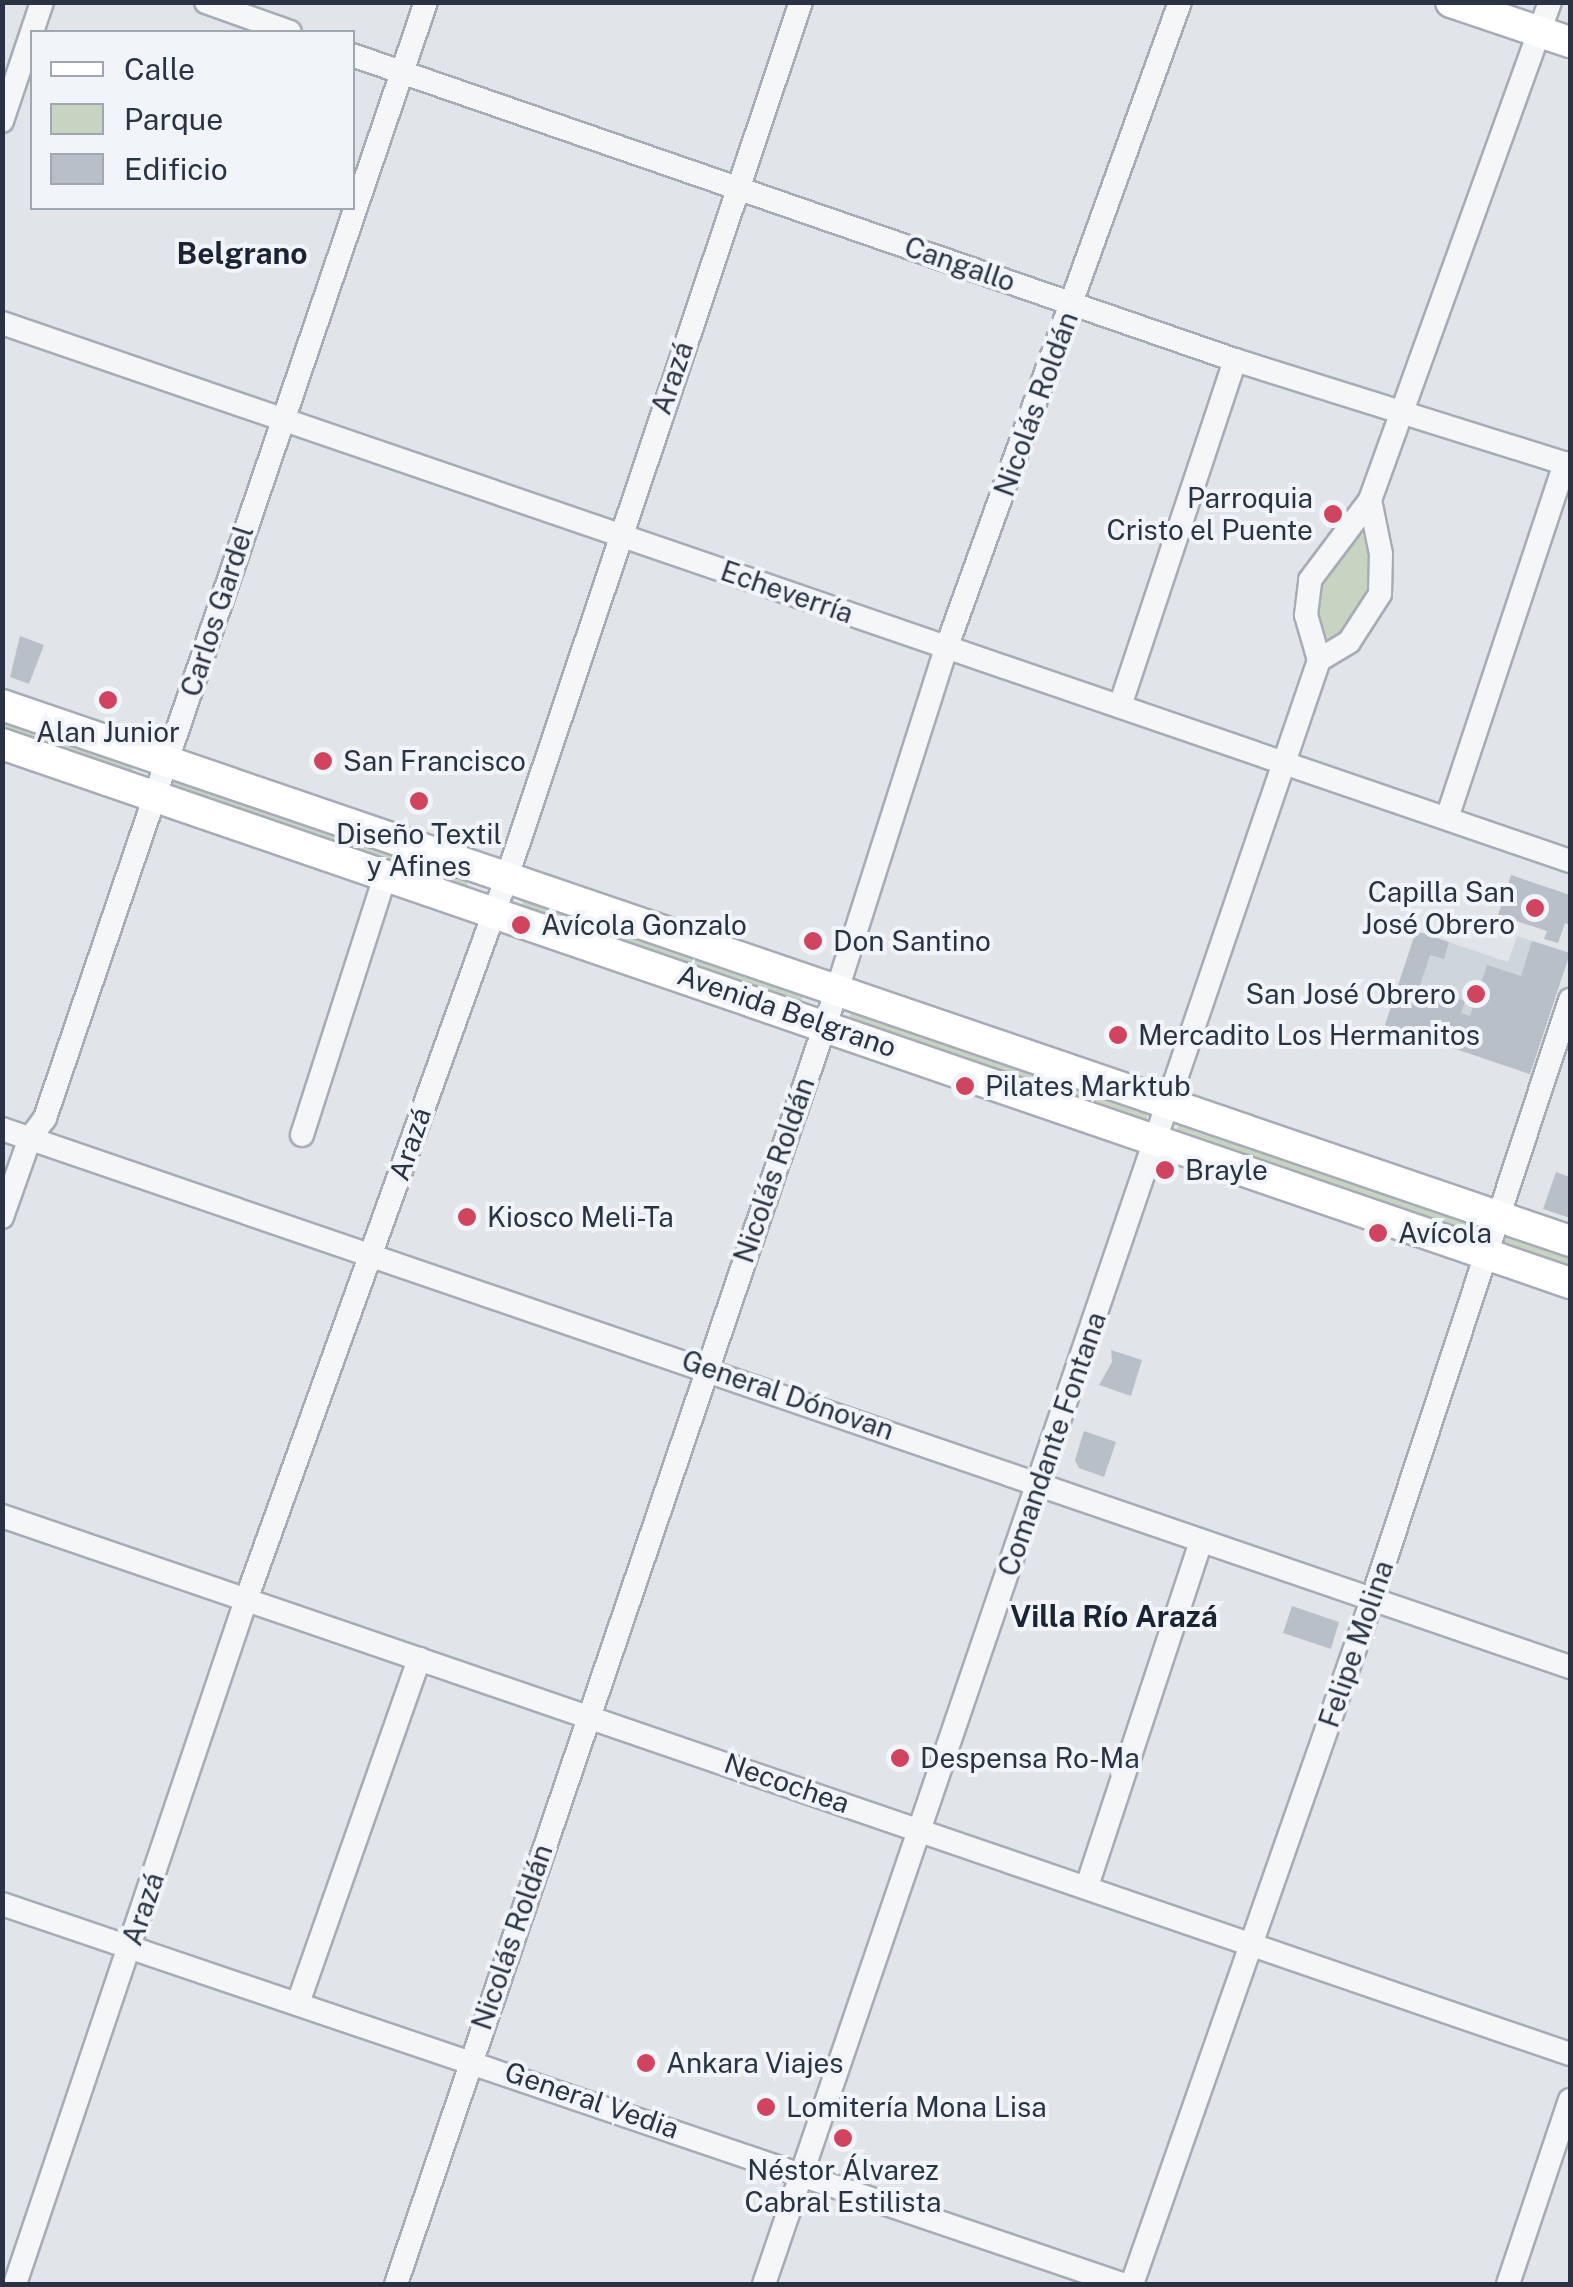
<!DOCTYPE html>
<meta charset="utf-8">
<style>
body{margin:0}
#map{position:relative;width:1573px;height:2287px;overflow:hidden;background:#e1e5ea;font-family:"Public Sans",sans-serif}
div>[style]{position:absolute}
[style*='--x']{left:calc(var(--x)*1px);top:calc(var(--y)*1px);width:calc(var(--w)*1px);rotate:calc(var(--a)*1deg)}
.built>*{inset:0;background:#cfd5dc}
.green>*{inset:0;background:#c8d4c2}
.building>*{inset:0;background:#b9bfc8}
.roads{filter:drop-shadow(2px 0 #a6acb5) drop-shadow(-2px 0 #a6acb5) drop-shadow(0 2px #a6acb5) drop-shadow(0 -2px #a6acb5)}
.minor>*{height:22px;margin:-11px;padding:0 11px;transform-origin:11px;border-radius:11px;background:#f4f6f8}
.major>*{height:30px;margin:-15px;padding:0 15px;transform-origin:15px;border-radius:15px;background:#fff}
.dots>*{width:28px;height:28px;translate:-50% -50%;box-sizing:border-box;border:5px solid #f1f4f8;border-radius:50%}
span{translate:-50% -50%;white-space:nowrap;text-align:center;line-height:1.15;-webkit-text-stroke:8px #f1f4f8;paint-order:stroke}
.street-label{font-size:28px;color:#293343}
.poi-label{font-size:28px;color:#293343}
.right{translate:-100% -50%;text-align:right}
.left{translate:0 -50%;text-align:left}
.neighbourhood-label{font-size:30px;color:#1b2434;font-weight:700}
.frame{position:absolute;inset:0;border:5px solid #293343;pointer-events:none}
.legend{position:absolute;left:30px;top:30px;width:325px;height:180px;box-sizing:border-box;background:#f1f4f8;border:2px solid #a1a7b0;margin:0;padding:12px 18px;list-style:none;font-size:30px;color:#293343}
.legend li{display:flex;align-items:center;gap:20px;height:50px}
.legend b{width:50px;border:2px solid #a1a7b0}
</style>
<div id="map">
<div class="built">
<i style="clip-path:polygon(1416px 931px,1508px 962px,1517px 936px,1570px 953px,1530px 1074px,1385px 1025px)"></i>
</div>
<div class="green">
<i style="clip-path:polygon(1361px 533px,1372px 548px,1371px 589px,1346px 631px,1330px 642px,1319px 627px,1316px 591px,1336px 549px)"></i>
<i style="clip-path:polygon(3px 718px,134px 763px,130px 777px,3px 733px)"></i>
<i style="clip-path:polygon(174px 774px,470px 875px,466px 888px,169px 787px)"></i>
<i style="clip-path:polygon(524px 898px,804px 993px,799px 1008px,520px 913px)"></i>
<i style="clip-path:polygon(853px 1007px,1150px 1108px,1146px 1120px,849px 1019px)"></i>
<i style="clip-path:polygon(1181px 1117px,1478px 1219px,1472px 1236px,1175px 1135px)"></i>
<i style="clip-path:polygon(1508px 1231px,1570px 1252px,1570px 1270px,1503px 1248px)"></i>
</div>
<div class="building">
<i style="clip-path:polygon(20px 636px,44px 645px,29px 684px,10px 677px)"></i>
<i style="clip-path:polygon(1511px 875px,1570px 895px,1570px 925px,1565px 923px,1558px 943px,1544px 939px,1547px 931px,1498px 915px)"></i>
<i style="clip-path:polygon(1416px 931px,1449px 942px,1444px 959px,1430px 955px,1420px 985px,1465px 1001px,1461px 1013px,1470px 1016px,1487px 965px,1521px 976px,1532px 941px,1570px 953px,1530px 1074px,1385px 1025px)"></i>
<i style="clip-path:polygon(1556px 1172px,1570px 1177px,1570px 1218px,1543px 1209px)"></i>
<i style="clip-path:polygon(1111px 1350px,1142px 1360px,1131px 1396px,1099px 1385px,1112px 1362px)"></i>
<i style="clip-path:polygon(1084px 1431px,1116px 1442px,1104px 1477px,1079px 1468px,1075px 1460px)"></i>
<i style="clip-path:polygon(1292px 1606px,1339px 1622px,1331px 1649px,1283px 1633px)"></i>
</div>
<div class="roads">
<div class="minor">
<i style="--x:206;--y:2;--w:89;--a:19.7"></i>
<i style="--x:352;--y:55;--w:934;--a:19.06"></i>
<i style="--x:1235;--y:360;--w:351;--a:17.4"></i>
<i style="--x:2;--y:121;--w:126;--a:-71.4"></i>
<i style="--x:2;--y:323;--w:1658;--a:18.94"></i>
<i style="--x:1319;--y:660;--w:35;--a:-31"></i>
<i style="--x:1349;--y:642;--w:57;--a:-57.1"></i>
<i style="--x:1380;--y:594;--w:40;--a:-88.6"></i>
<i style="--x:1381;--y:554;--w:55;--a:-101.5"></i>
<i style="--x:1120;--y:706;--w:365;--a:-71.6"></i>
<i style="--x:1447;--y:818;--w:374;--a:-71.6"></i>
<i style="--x:2;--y:1129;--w:1658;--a:18.94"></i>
<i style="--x:302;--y:1135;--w:274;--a:-72.2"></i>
<i style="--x:2;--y:1217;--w:84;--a:-70.5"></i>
<i style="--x:30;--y:1138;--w:25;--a:-53"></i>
<i style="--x:45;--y:1118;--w:1179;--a:-71.15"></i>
<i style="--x:2;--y:1516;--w:1658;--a:18.94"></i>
<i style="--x:1087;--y:1886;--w:363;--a:-71.7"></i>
<i style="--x:2;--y:1904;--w:1183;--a:18.74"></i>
<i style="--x:298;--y:2003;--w:365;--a:-70.6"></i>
<i style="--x:15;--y:2284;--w:722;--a:-71.34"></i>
<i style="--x:246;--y:1600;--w:772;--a:-70.16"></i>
<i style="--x:508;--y:874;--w:920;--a:-71.43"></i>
<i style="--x:396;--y:2284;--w:1370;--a:-71.18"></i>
<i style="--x:838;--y:987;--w:358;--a:-72.3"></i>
<i style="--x:947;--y:646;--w:685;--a:-70.11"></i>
<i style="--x:764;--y:2284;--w:1716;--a:-71.13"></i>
<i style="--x:1319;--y:660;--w:47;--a:-106.1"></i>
<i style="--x:1306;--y:615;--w:35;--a:-83"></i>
<i style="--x:1310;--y:580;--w:100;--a:-53.1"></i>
<i style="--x:1370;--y:500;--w:530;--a:-70.13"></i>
<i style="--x:1132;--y:2284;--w:725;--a:-70.67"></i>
<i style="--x:1372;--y:1600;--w:632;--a:-71.74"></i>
<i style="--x:1508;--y:2284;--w:194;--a:-71.4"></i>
</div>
<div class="major">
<i style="--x:1451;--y:2;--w:126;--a:18.6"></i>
<i style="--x:2;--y:705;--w:1657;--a:18.87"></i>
<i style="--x:2;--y:744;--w:1658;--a:18.97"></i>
</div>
</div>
<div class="dots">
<i style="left:1333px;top:514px;background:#d1445f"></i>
<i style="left:108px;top:700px;background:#d1445f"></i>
<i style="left:323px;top:761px;background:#d1445f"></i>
<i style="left:419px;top:801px;background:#d1445f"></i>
<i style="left:1535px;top:908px;background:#d1445f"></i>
<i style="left:521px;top:925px;background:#d1445f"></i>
<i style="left:813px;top:941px;background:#d1445f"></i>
<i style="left:1476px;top:994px;background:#d1445f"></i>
<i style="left:1118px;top:1035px;background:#d1445f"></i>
<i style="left:965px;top:1086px;background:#d1445f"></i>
<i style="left:1165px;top:1170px;background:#d1445f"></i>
<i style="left:467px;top:1217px;background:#d1445f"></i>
<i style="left:1378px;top:1233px;background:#d1445f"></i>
<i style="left:900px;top:1758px;background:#d1445f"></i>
<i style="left:646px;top:2063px;background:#d1445f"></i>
<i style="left:766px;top:2107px;background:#d1445f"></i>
<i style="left:843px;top:2138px;background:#d1445f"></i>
</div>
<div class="street-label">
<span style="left:960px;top:264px;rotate:19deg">Cangallo</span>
<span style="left:672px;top:378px;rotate:-71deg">Arazá</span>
<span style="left:1036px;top:404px;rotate:-70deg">Nicolás Roldán</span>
<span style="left:787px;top:592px;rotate:19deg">Echeverría</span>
<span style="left:217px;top:611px;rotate:-72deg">Carlos Gardel</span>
<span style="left:787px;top:1011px;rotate:19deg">Avenida Belgrano</span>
<span style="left:410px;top:1144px;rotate:-71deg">Arazá</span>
<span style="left:774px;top:1170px;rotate:-71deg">Nicolás Roldán</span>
<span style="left:788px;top:1395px;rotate:19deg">General Dónovan</span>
<span style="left:1052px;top:1444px;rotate:-71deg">Comandante Fontana</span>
<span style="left:1356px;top:1644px;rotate:-71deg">Felipe Molina</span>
<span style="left:787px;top:1783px;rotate:19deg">Necochea</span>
<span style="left:143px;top:1909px;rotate:-71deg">Arazá</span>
<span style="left:512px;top:1937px;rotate:-71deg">Nicolás Roldán</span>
<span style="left:592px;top:2100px;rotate:19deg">General Vedia</span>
</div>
<div class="poi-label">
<span class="right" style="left:1313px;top:514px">Parroquia<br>Cristo el Puente</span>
<span style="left:108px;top:732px">Alan Junior</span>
<span class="left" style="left:343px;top:761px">San Francisco</span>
<span style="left:419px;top:850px">Diseño Textil<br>y Afines</span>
<span class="right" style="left:1515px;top:908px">Capilla San<br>José Obrero</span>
<span class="left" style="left:541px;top:925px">Avícola Gonzalo</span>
<span class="left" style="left:833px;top:941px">Don Santino</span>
<span class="right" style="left:1456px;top:994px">San José Obrero</span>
<span class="left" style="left:1138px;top:1035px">Mercadito Los Hermanitos</span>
<span class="left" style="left:985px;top:1086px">Pilates Marktub</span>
<span class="left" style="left:1185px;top:1170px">Brayle</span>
<span class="left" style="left:487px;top:1217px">Kiosco Meli-Ta</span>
<span class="left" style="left:1398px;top:1233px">Avícola</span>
<span class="left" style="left:920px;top:1758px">Despensa Ro-Ma</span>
<span class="left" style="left:666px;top:2063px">Ankara Viajes</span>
<span class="left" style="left:786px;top:2107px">Lomitería Mona Lisa</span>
<span style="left:843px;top:2186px">Néstor Álvarez<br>Cabral Estilista</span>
</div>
<div class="neighbourhood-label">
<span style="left:242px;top:253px">Belgrano</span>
<span style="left:1114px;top:1616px">Villa Río Arazá</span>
</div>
<div class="frame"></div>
<ul class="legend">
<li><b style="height:12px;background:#fff"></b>Calle</li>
<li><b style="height:28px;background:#c8d4c2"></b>Parque</li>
<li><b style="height:28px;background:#b9bfc8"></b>Edificio</li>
</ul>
</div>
